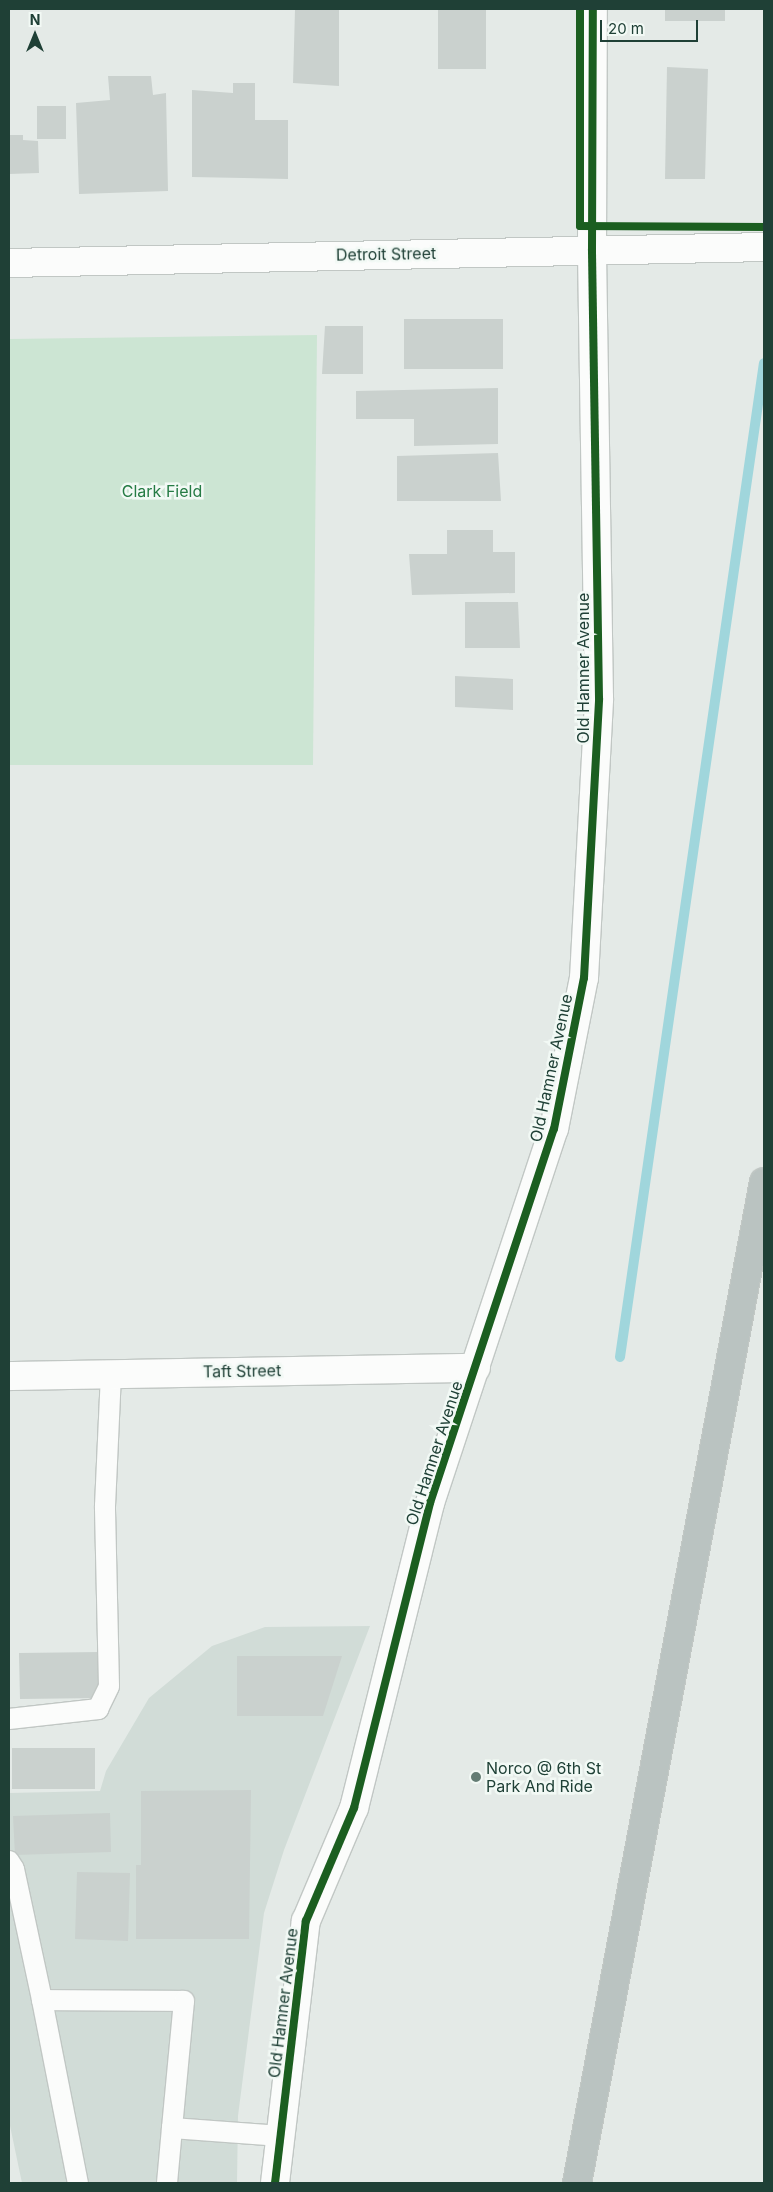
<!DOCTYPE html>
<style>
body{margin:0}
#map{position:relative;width:773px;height:2192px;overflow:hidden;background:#e4eae7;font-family:Inter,sans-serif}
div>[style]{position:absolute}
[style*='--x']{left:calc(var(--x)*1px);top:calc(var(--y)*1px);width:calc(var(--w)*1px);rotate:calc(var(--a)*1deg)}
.built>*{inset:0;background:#d1dcd7}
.green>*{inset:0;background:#cce5d3}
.stream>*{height:10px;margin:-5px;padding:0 5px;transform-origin:5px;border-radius:5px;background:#a0d6dc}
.building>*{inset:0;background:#cad1ce}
.roads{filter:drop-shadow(1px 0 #c1c7c4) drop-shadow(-1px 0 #c1c7c4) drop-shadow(0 1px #c1c7c4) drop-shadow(0 -1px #c1c7c4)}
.service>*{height:20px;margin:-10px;padding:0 10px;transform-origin:10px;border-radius:10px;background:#fbfcfb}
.minor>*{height:28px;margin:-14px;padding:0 14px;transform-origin:14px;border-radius:14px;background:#fbfcfb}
.motorway>*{height:28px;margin:-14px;padding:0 14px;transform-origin:14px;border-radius:14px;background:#bac3c1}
.cycleway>*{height:8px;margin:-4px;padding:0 4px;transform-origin:4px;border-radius:4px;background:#1b5e20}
.dots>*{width:14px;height:14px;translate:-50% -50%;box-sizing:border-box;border:2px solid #f2f9f5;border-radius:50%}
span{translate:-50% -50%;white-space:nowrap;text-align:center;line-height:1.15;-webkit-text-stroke:5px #f2f9f5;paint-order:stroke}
.street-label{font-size:16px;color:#1f4036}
.park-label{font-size:16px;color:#257b44}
.poi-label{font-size:16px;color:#1f4036}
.left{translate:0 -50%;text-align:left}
.frame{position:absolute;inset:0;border:10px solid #1f4036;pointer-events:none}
.north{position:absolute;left:10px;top:10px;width:50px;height:50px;-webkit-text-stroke:4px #f2f9f5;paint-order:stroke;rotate:0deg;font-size:14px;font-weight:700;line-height:20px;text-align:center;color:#1f4036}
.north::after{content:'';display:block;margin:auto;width:18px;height:22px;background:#1f4036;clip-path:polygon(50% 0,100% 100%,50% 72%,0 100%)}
.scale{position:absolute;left:600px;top:20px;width:98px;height:22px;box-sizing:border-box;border:2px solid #1f4036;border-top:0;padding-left:6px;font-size:15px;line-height:18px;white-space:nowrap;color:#1f4036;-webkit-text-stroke:4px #f2f9f5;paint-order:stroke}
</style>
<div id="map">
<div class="built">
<i style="clip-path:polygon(370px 1626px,284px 1850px,264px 1913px,238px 2116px,237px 2183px,22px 2183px,9px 2121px,9px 1793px,100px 1791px,106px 1771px,149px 1698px,212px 1646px,265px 1627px)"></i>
</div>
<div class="green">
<i style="clip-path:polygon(317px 335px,313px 765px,9px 765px,9px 339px)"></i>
</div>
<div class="stream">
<i style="--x:620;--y:1357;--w:1004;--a:-81.76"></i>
</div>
<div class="building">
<i style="clip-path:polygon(295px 9px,339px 9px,339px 86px,293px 83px)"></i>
<i style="clip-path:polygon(438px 9px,486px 9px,486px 69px,438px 69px)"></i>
<i style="clip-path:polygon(665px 9px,725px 9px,725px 21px,665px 21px)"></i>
<i style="clip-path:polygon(667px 67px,708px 69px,705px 179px,665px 179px)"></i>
<i style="clip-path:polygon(108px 76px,151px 76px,153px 95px,166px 93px,168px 191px,79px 194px,76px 103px,110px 100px)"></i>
<i style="clip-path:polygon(233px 83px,255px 83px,255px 120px,288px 120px,288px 179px,192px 177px,192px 90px,233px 93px)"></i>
<i style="clip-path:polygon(37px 106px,66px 106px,66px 139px,37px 139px)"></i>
<i style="clip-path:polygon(9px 135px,23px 135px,23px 140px,38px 141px,39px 173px,9px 174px)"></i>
<i style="clip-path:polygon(404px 319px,503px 319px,503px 369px,404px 369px)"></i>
<i style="clip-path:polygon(325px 326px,363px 326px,363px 374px,322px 374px)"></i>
<i style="clip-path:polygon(498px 388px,498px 444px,414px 446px,414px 419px,356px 419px,356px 391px)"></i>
<i style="clip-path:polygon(498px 453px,501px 501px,397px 501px,397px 456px)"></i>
<i style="clip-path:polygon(447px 530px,493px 530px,493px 552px,515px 552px,515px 593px,412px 595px,409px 554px,447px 554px)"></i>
<i style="clip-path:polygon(465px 602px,518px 602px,520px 648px,465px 648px)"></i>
<i style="clip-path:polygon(455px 676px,513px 679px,513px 710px,455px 707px)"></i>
<i style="clip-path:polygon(100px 1652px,100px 1698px,20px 1699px,19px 1653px)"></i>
<i style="clip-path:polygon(237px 1656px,342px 1656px,323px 1716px,237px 1716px)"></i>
<i style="clip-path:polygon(12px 1748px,95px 1748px,95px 1789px,12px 1789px)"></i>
<i style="clip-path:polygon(251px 1790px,249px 1939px,136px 1939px,136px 1865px,141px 1865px,141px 1791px)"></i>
<i style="clip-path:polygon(110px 1813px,111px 1852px,15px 1855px,13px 1816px)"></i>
<i style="clip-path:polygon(77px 1872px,130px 1873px,128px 1941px,75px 1939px)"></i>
</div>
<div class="roads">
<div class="service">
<i style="--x:9;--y:1719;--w:90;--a:-6.4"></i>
<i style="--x:98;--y:1709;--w:25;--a:-64"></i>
<i style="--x:109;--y:1686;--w:180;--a:-91.3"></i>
<i style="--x:105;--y:1506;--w:133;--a:-87.4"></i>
<i style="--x:9;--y:1861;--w:9;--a:58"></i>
<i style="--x:14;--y:1869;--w:134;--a:77.9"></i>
<i style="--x:42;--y:2000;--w:142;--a:0.4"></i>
<i style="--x:184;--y:2001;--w:128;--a:95.4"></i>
<i style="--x:172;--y:2128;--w:109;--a:4.2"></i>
<i style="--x:42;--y:2000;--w:187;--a:78.9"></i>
<i style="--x:167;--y:2183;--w:55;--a:-84.8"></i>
</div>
<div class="minor">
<i style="--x:9;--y:263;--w:755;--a:-1.21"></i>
<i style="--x:9;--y:1376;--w:467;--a:-1"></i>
<i style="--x:275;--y:2183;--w:264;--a:-83.3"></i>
<i style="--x:306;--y:1921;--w:123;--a:-67"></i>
<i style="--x:354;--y:1808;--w:314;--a:-76"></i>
<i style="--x:430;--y:1503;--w:394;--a:-71.7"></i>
<i style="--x:554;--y:1129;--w:154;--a:-78.8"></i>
<i style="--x:584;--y:978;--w:280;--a:-86.9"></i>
<i style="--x:599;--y:698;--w:449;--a:-90.9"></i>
<i style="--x:592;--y:249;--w:240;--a:-89.8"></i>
</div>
<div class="motorway">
<i style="--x:577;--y:2183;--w:1018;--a:-79.42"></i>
</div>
</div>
<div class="cycleway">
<i style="--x:580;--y:9;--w:217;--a:90"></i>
<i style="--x:580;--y:226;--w:184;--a:0.3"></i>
<i style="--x:275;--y:2183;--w:264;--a:-83.3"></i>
<i style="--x:306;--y:1921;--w:123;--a:-67"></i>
<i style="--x:354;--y:1808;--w:314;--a:-76"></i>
<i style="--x:430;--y:1503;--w:394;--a:-71.7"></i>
<i style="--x:554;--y:1129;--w:154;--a:-78.8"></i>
<i style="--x:584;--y:978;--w:280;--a:-86.9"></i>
<i style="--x:599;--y:698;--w:449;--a:-90.9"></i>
<i style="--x:592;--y:249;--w:240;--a:-89.8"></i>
</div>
<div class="dots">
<i style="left:476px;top:1777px;background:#647c74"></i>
</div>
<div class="street-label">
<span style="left:386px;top:254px;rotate:-1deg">Detroit Street</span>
<span style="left:583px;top:668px;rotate:-90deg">Old Hamner Avenue</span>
<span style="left:551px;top:1068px;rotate:-78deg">Old Hamner Avenue</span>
<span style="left:242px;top:1371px;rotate:-1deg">Taft Street</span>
<span style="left:434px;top:1453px;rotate:-72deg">Old Hamner Avenue</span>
<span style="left:283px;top:2003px;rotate:-83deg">Old Hamner Avenue</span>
</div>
<div class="park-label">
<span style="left:162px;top:491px">Clark Field</span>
</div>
<div class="poi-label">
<span class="left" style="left:486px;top:1777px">Norco @ 6th St<br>Park And Ride</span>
</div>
<div class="frame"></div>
<div class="north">N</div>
<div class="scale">20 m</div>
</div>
